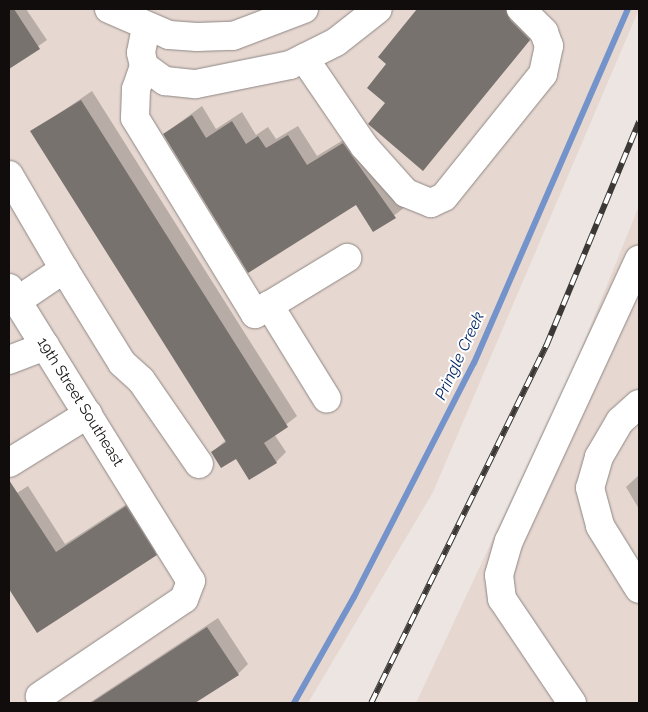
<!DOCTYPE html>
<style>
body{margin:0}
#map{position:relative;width:648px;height:712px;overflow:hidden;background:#ece5e1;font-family:Raleway,sans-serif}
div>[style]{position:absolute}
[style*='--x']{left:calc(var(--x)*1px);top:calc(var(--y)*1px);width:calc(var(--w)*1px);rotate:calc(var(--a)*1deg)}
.built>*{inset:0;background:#e6d7d0}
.shadow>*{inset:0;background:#0003}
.stream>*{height:6px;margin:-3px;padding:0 3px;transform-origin:3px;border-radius:3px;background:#7393ca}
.building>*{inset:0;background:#78726f}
.roads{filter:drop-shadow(0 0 1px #8e8784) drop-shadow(0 0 1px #8e8784)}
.minor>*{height:28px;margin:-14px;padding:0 14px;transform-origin:14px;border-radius:14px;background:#fff}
.rail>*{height:5.5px;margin-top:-2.75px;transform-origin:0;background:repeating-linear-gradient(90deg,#fff 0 11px,#3b3836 0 22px);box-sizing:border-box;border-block:1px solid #3b3836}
span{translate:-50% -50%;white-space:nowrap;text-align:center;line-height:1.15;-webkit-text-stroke:4px #fff;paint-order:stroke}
.street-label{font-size:15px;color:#100d0c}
.water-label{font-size:16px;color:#012464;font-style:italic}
.frame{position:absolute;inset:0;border:10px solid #100d0c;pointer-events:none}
</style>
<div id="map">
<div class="built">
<div style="clip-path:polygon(9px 9px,639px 9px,433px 492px,308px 703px,9px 703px)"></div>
<div style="clip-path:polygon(639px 206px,639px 703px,416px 703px,575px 364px)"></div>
</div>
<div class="shadow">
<div style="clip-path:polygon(9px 9px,26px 9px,47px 40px,9px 67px)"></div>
<div style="clip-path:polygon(419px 9px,519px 9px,539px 29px,423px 169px,386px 102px,387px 64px,379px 57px)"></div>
<div style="clip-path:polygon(92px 91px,297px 416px,274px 434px,286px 452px,276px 462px,212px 452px,226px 440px,32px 132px)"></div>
<div style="clip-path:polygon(202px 106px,216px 129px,242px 112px,256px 135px,268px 127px,276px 139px,298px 126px,317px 156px,353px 134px,405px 207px,374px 231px,356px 204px,164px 134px)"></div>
<div style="clip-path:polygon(639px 475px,639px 509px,626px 487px)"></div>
<div style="clip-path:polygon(28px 486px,65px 544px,136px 498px,165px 545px,38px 631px,9px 587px,9px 498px)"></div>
<div style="clip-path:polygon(218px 618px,248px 664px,238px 674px,193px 703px,89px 703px)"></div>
</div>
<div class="stream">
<div style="--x:294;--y:703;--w:122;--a:-60.5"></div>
<div style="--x:354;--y:597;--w:263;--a:-62.9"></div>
<div style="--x:474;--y:363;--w:386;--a:-66.5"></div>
</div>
<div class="building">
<div style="clip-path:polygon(9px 9px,14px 9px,40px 49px,9px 69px)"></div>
<div style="clip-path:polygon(417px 9px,506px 9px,510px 20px,530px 40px,423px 171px,368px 124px,385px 103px,367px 88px,386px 64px,378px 57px)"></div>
<div style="clip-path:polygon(81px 100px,288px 427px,264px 443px,277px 463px,249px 480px,236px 459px,221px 468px,211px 452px,226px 442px,30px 131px)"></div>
<div style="clip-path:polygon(192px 115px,206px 138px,232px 121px,246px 144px,258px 136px,266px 148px,288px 135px,307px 165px,343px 143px,396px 218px,373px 232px,356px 205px,248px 273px,163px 134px)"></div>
<div style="clip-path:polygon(9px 480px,56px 552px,126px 506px,157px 555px,37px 633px,9px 589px)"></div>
<div style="clip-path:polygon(207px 627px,239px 675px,195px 703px,91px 703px)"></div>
</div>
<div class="roads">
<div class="minor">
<div style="--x:109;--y:9;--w:65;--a:23.4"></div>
<div style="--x:169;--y:35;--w:28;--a:4"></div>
<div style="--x:197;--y:37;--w:36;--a:-2"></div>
<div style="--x:233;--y:36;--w:76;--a:-20.8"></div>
<div style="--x:146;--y:27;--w:26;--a:101"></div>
<div style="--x:141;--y:53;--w:13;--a:77"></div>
<div style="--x:144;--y:66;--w:26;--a:36"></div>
<div style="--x:165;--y:81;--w:31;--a:6"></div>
<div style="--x:196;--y:84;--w:96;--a:-11.4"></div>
<div style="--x:290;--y:65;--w:51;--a:-26.6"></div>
<div style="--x:336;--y:42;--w:53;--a:-38.2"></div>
<div style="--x:304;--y:58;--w:107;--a:55.7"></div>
<div style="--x:364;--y:146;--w:63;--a:48.2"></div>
<div style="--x:406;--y:193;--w:27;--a:22"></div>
<div style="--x:431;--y:203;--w:14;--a:-25"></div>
<div style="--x:444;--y:197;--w:158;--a:-51.2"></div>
<div style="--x:543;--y:74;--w:29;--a:-78"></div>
<div style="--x:549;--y:46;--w:15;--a:-110"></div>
<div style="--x:544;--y:32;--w:33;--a:-135"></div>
<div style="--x:144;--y:66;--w:24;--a:109"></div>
<div style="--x:136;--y:89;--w:29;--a:92"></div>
<div style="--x:135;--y:118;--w:230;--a:58.5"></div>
<div style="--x:255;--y:314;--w:108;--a:-31.3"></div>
<div style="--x:9;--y:175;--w:109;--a:59.7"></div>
<div style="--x:9;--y:288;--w:345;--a:58.2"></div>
<div style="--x:191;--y:581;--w:19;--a:111"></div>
<div style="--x:184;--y:599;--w:174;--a:146"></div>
<div style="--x:17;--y:301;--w:57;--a:-34.2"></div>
<div style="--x:64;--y:269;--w:110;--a:58.3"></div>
<div style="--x:122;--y:363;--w:25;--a:42"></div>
<div style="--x:141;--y:380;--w:102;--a:55.4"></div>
<div style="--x:269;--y:305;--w:110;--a:58.3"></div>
<div style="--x:9;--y:360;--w:39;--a:-21"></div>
<div style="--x:639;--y:404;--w:25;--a:138"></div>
<div style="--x:620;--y:421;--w:42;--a:120.3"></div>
<div style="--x:599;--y:457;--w:32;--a:106"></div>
<div style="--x:590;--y:488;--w:39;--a:75"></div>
<div style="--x:600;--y:526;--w:74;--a:58.2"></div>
<div style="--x:9;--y:463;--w:93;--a:-31.8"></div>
<div style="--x:572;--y:703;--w:125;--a:-123.9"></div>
<div style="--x:502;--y:599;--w:24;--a:-97"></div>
<div style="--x:499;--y:575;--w:35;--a:-74"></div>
<div style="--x:509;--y:541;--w:310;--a:-65.2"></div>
</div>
</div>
<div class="rail">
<div style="--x:371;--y:703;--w:398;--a:-63.9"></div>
<div style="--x:546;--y:346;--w:243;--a:-67.5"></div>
</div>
<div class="street-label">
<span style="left:80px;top:402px;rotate:58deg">19th Street Southeast</span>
</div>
<div class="water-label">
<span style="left:460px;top:356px;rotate:-65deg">Pringle Creek</span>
</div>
<div class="frame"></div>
</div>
